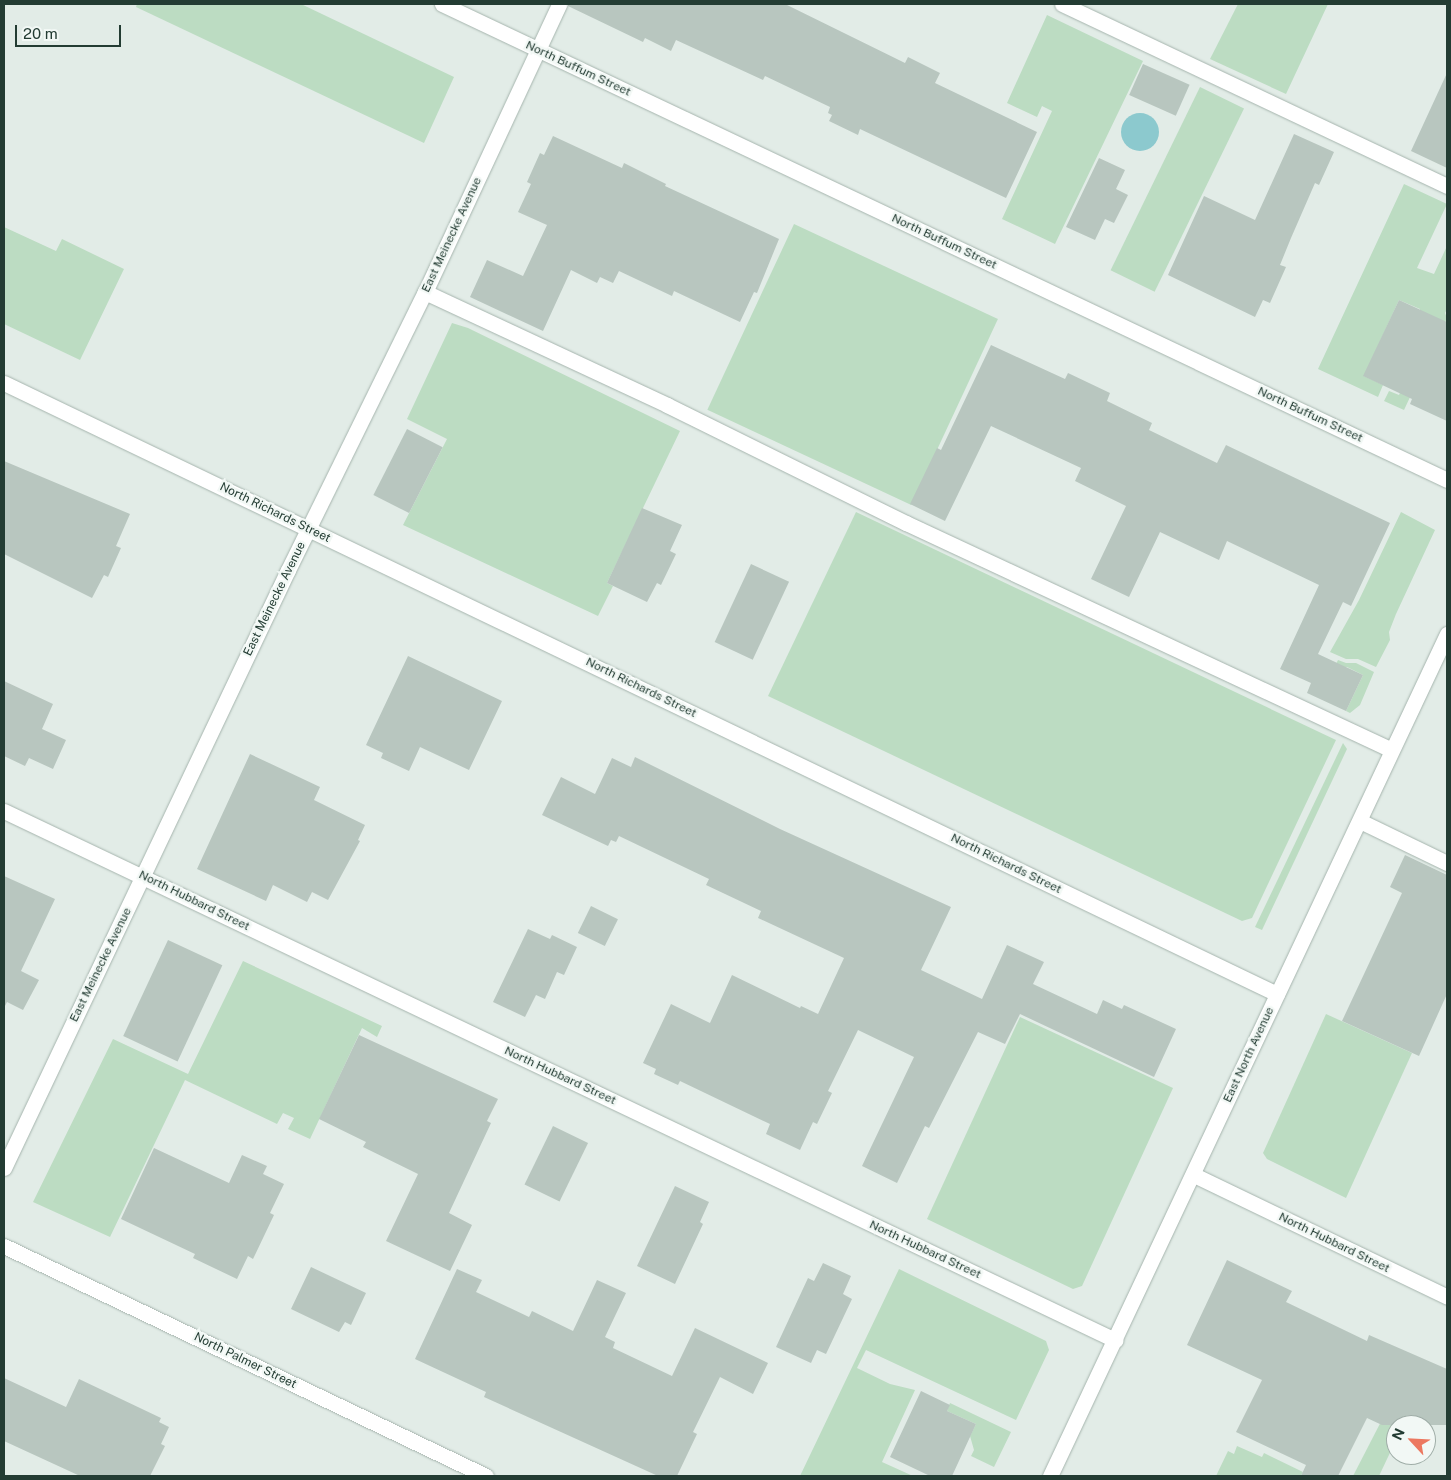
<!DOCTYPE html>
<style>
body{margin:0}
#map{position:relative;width:1451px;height:1480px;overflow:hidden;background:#e2ece7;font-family:"Public Sans",sans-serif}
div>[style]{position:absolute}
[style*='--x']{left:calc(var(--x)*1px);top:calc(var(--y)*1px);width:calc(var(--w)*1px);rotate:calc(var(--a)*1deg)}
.green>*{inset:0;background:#bcdcc2;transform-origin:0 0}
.water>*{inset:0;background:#8cc9ce}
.round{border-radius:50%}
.building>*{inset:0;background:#b8c6bf;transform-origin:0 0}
.roads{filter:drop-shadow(0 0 1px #a5b4ad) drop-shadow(0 0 1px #a5b4ad)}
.lane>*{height:15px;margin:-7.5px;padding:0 7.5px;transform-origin:7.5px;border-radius:7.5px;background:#fff}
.street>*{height:15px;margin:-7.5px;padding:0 7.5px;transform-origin:7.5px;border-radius:7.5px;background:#fff}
.secondary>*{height:15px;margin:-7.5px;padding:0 7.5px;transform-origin:7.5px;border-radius:7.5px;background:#fff}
span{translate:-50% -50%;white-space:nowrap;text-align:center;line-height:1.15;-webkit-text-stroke:4.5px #f2f8f5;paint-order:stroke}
.street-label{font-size:12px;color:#233c33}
.frame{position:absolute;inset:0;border:5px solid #233c33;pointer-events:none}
.north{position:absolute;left:1386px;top:1415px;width:50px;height:50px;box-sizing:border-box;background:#f2f8f5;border:1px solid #9fada7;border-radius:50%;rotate:295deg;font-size:14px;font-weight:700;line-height:20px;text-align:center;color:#233c33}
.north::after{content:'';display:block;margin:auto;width:18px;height:22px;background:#ec7860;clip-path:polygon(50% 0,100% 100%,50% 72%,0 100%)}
.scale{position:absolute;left:15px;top:25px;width:106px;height:22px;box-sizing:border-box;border:2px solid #233c33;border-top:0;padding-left:6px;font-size:15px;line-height:18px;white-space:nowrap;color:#233c33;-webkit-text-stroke:4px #f2f8f5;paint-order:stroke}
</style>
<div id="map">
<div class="green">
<div style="clip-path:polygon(137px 4px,301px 4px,454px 77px,424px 143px,136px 7px)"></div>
<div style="clip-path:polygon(1238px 4px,1328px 4px,1286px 94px,1210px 59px)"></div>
<div style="clip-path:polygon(1047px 15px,1143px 61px,1055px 244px,1002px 219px,1052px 111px,1042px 106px,1037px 117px,1007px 103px)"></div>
<div style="left:1200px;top:87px;width:49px;height:204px;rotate:26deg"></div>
<div style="clip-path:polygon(1404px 184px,1447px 204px,1417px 268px,1434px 274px,1447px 246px,1447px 309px,1445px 313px,1447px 318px,1404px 410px,1384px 401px,1389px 391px,1399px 395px,1434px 318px,1420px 311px,1420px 309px,1399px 300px,1364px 376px,1383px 385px,1378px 397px,1318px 369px)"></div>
<div style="left:794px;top:224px;width:225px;height:205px;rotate:25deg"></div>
<div style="clip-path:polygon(4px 227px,56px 251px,62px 239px,124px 269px,80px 360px,4px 324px)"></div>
<div style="clip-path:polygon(452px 323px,468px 328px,680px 431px,607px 583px,613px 586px,598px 616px,403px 525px,447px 439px,407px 419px)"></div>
<div style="clip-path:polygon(856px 512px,1336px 740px,1252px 918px,1242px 921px,768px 696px)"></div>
<div style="clip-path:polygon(1401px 512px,1435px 530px,1396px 614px,1389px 632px,1390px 640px,1376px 667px,1358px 659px,1346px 659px,1330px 652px,1359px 600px)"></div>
<div style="clip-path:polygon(1338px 660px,1346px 663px,1356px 663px,1374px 672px,1360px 705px,1350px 713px,1346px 711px,1363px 675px,1347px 667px,1333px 670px)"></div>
<div style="clip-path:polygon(1343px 743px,1347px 749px,1262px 930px,1255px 927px)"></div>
<div style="clip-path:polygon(243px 961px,382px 1026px,377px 1037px,362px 1028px,310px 1139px,288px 1129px,294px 1118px,283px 1113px,277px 1124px,185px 1080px,110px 1237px,33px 1202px,113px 1039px,188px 1074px)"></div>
<div style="clip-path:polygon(1326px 1014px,1412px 1053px,1346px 1198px,1267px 1159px,1263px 1153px)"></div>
<div style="clip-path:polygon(1020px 1017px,1173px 1088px,1082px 1286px,1073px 1289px,927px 1219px)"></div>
<div style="clip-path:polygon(899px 1269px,1046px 1341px,1049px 1350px,1016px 1420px,866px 1350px,857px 1368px,890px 1384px,915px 1390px,882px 1462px,913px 1476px,800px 1476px)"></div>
<div style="clip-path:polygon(950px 1403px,1011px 1432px,994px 1467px,971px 1456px,974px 1450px,970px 1436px,976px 1424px,947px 1411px)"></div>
<div style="clip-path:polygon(1387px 1410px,1396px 1425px,1396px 1440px,1379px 1476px,1353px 1476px)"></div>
<div style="clip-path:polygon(1237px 1446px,1262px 1457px,1264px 1453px,1303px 1472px,1301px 1476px,1216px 1476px,1228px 1451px,1234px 1454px)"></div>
</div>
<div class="water">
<div class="round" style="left:1121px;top:113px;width:38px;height:38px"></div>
</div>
<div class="building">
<div style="clip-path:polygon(568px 4px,785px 4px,905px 63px,908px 57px,940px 73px,935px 83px,1037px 132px,1006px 198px,860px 129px,858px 135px,829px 121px,832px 115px,828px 113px,830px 107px,765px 76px,763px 80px,676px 40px,671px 51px,645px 38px,643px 42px,568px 6px)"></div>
<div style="left:1143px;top:64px;width:51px;height:34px;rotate:24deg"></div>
<div style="clip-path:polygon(1447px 73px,1447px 168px,1411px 151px)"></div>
<div style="clip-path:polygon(1294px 134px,1334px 152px,1319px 185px,1315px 183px,1291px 238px,1280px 265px,1286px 267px,1270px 303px,1263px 300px,1255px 317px,1168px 275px,1204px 196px,1255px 220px)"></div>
<div style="clip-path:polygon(553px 136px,622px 168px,624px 163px,666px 184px,665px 186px,779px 239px,757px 293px,754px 292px,740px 322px,674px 291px,672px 296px,619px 271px,613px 283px,600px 277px,597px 283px,571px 270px,543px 331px,470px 297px,487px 260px,523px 276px,547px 225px,518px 212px,531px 184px,527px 182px,540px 153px,544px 155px)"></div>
<div style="clip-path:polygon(1099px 158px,1125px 170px,1116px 189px,1128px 195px,1114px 223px,1105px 219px,1095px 240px,1066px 227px)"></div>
<div style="clip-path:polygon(1399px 300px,1447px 322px,1447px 421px,1410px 404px,1412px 399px,1363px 376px)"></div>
<div style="clip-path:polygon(991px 345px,1065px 379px,1068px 373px,1110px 393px,1107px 401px,1152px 423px,1149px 430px,1217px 463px,1226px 445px,1390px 523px,1351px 606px,1343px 602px,1318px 654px,1363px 675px,1346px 711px,1307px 693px,1311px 683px,1280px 669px,1319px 585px,1227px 541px,1219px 560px,1160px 532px,1129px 597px,1091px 579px,1126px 506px,1075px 481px,1081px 468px,991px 426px,945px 521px,910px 504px,937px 448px,941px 450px)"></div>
<div style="left:407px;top:429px;width:40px;height:74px;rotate:27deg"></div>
<div style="clip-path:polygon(4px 461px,130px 514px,116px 546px,121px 548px,108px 577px,104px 575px,92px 598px,4px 554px)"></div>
<div style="clip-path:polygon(642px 508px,682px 525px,670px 551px,676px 554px,661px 585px,657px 583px,647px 602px,607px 583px)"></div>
<div style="left:751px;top:564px;width:42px;height:86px;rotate:25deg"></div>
<div style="clip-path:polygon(408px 656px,502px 701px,469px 770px,420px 747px,409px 771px,381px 758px,383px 753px,366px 745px)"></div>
<div style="clip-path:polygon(4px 681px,53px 704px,42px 729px,66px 740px,53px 769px,29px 758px,25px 766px,4px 756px)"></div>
<div style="clip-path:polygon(250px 754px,320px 787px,314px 800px,365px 825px,358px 840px,360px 841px,328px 900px,312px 892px,307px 902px,273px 885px,266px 901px,197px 869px)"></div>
<div style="clip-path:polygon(635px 757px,780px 829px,951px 907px,921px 970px,982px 999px,1007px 945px,1044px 962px,1033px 984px,1097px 1014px,1103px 1000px,1122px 1009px,1124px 1005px,1176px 1029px,1154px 1077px,1020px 1014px,1005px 1044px,978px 1032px,929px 1128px,925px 1126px,897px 1183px,862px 1166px,914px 1057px,858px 1030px,828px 1091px,832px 1093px,817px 1124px,813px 1122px,800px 1150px,766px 1134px,770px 1124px,680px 1081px,678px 1085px,654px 1074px,656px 1069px,643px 1063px,671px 1004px,710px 1023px,732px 975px,800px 1008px,801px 1006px,818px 1014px,844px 958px,758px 918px,761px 911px,706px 885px,709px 879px,619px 836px,616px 842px,611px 840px,608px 846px,542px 815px,561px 777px,595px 794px,612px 758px,631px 767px)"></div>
<div style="clip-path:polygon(1405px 855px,1447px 875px,1447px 994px,1419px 1056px,1342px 1021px,1402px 893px,1390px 887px)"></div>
<div style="clip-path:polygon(4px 876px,55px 899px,21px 971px,39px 980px,23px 1010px,7px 1002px,4px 1008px)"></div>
<div style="left:591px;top:906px;width:30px;height:30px;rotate:26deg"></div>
<div style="clip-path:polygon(528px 929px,550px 939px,552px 935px,577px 947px,564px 975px,557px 972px,545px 999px,536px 995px,525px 1017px,493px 1002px)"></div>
<div style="left:168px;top:940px;width:60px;height:106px;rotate:25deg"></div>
<div style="clip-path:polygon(359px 1035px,498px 1099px,487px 1121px,491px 1123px,449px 1213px,472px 1225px,450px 1271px,386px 1241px,418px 1174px,363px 1147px,366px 1142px,319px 1119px)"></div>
<div style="left:553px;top:1126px;width:39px;height:65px;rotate:26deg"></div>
<div style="clip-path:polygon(154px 1148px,229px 1183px,242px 1155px,267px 1166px,263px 1174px,284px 1184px,270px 1213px,274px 1215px,253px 1259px,248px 1256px,237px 1279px,193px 1258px,195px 1254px,121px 1219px)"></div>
<div style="clip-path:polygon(675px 1186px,709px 1202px,700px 1222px,703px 1224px,675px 1284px,637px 1266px)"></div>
<div style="clip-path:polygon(1227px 1260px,1292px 1291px,1286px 1302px,1367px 1341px,1369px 1335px,1447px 1369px,1447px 1425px,1382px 1425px,1367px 1418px,1338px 1476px,1301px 1476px,1306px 1465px,1236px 1432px,1262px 1380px,1187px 1345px)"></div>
<div style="clip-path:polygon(823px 1263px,851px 1276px,843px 1294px,852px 1299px,826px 1354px,817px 1350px,811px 1363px,776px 1347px,808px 1278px,814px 1281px)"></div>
<div style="clip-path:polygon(311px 1267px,366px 1293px,351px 1325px,345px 1322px,339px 1332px,291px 1309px)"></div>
<div style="clip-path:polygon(457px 1269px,482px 1280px,476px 1292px,529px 1317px,532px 1311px,573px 1331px,597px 1280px,626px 1293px,605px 1337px,615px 1342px,613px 1348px,672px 1376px,695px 1328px,768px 1363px,753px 1394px,720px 1377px,693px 1432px,697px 1434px,677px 1476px,658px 1476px,484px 1397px,486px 1392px,415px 1359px)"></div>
<div style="clip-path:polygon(4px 1378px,66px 1407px,79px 1379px,161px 1418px,159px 1422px,169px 1427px,161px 1444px,165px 1446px,150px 1476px,80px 1476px,4px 1441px)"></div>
<div style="clip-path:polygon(921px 1391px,950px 1405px,947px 1411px,976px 1424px,952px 1476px,930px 1476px,890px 1457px)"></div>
</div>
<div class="roads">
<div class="lane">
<div style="--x:1062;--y:4;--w:426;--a:25.3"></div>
<div style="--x:425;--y:292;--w:267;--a:25"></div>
<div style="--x:667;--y:405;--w:267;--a:26.3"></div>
<div style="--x:906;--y:523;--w:536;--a:25.04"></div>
<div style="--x:1360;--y:821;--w:97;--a:25.8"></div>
</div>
<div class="street">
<div style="--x:442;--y:4;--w:1112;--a:25.34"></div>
<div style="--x:4;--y:383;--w:1412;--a:25.64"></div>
<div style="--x:4;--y:811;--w:1231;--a:25.46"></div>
<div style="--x:4;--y:1168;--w:662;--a:-64.6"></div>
<div style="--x:288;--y:570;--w:310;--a:-63.8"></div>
<div style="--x:425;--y:292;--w:318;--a:-65"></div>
<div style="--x:1194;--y:1175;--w:281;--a:25.7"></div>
<div style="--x:4;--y:1246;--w:534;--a:25.51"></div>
</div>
<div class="secondary">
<div style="--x:1050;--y:1476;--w:931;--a:-64.76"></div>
</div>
</div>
<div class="street-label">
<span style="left:578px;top:69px;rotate:25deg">North Buffum Street</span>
<span style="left:452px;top:235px;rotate:-65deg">East Meinecke Avenue</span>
<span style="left:944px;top:242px;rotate:25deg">North Buffum Street</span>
<span style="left:1310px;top:415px;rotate:25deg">North Buffum Street</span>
<span style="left:275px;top:513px;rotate:26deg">North Richards Street</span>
<span style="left:275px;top:599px;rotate:-64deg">East Meinecke Avenue</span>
<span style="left:641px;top:688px;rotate:26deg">North Richards Street</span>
<span style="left:1006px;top:864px;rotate:26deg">North Richards Street</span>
<span style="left:194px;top:901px;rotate:26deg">North Hubbard Street</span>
<span style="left:101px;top:965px;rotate:-64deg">East Meinecke Avenue</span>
<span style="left:1249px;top:1055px;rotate:-65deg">East North Avenue</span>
<span style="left:560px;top:1076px;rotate:25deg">North Hubbard Street</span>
<span style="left:1334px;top:1243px;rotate:26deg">North Hubbard Street</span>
<span style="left:925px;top:1250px;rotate:25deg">North Hubbard Street</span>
<span style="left:245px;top:1361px;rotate:26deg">North Palmer Street</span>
</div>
<div class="frame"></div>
<div class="north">N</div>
<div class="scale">20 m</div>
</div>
